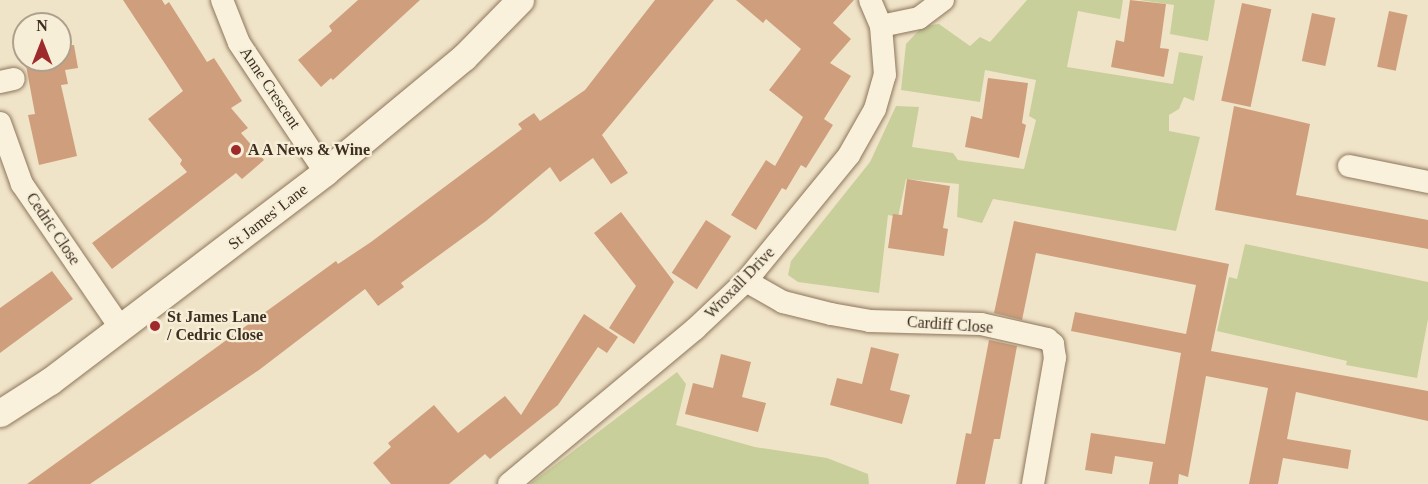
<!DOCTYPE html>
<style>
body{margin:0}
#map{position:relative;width:1428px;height:484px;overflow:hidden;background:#f0e4c8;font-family:"Times New Roman",serif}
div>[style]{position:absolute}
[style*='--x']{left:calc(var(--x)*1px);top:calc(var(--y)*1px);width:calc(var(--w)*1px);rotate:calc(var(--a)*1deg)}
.green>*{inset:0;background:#c9cf9b}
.building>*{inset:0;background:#cf9f7d;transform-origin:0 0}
.roads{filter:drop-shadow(0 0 2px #8d765c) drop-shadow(0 0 2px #8d765c)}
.minor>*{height:22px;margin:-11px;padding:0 11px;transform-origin:11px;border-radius:11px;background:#faf1dc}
.tertiary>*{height:27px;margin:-13.5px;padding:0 13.5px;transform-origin:13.5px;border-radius:13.5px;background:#faf1dc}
.dots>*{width:16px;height:16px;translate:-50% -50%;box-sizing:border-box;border:3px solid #f7eed8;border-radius:50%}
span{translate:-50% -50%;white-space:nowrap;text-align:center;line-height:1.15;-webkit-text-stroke:4.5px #f7eed8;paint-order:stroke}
.street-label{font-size:16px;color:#3d2e20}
.poi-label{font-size:16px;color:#3d2e20;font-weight:700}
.left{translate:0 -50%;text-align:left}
.north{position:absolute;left:12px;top:12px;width:60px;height:60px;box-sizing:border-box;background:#f7eed8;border:2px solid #ada18e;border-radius:50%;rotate:0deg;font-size:16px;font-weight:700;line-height:24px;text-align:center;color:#3d2e20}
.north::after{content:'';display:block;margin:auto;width:21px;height:27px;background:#9e2a2b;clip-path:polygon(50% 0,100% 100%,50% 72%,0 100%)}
</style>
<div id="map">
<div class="green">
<div style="clip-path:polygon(1027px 0,1123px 0,1120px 19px,1078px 11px,1067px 67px,1173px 84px,1179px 52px,1203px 56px,1194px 101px,1184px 97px,1179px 109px,1169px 115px,1169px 131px,1200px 137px,1176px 231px,993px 199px,982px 223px,957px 217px,959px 184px,906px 179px,898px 217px,888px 215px,879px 293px,798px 282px,788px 275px,791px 261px,870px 162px,896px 106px,919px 107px,912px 147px,953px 153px,958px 160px,1024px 169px,1036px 120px,1029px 116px,1036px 80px,985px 70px,980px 102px,901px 90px,906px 44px,923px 26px,939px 24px,970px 46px,980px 37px,990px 42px)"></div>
<div style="clip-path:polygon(1139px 0,1215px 0,1208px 41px,1170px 34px,1174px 5px)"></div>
<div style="clip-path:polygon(1245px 244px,1428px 282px,1428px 319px,1417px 378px,1346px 365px,1347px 361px,1217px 331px,1229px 277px,1237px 279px)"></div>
<div style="clip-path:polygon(677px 372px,686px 384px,676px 425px,755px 447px,827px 458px,868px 474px,869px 484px,530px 484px)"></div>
</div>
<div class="building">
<div style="clip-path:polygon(123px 0,162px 0,165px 5px,169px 2px,207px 62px,214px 58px,242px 101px,231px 108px,248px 128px,241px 133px,264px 160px,242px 179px,236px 173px,112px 269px,92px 243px,187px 172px,180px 164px,182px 160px,148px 119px,183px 91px)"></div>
<div style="clip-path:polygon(358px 0,420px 0,333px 80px,331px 78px,321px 87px,298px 60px,332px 31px,329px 26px)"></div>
<div style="clip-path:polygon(655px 0,714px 0,602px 135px,628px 173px,611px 184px,593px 158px,560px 182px,550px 167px,486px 221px,401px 283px,404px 287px,378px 306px,365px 289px,259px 370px,90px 484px,27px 484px,336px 261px,338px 264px,371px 242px,522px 129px,518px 124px,534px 113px,540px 121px,585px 90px)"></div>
<div style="clip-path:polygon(736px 0,854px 0,833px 23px,851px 39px,830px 63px,851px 76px,824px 119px,833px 125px,806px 168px,801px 165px,786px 190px,782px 188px,756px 230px,731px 215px,766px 160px,775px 166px,803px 117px,769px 90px,801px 49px,766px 19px,763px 23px)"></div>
<div style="clip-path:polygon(1130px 0,1166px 4px,1160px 48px,1169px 49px,1164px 77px,1111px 67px,1116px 40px,1124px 42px)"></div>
<div style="left:1242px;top:3px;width:30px;height:100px;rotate:12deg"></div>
<div style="left:1389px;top:11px;width:19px;height:57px;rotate:12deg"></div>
<div style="left:1312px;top:13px;width:24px;height:49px;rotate:12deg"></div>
<div style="clip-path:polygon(74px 45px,78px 68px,65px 70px,68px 84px,61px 85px,77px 156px,39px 165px,28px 115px,35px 114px,25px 60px,60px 60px,60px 46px)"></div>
<div style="clip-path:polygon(988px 78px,1028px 83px,1022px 123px,1026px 125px,1019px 158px,965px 147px,971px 116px,982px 119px)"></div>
<div style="clip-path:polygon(1234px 106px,1310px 124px,1296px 195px,1428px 220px,1428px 249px,1215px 210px)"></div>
<div style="clip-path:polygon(907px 179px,950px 186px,943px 228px,948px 229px,944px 256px,888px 248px,893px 214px,902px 215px)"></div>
<div style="clip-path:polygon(621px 212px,674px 282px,634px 344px,609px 328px,636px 286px,594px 233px)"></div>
<div style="left:706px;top:220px;width:30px;height:63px;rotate:33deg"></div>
<div style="clip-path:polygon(1014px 221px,1229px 264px,1211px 351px,1428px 391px,1428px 421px,1296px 392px,1287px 439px,1351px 450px,1348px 469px,1283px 458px,1278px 484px,1249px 484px,1268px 388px,1206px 376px,1188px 477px,1179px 474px,1178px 484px,1149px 484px,1153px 462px,1115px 456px,1112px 474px,1085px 470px,1091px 433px,1165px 444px,1181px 353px,1071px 331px,1075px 312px,1186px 334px,1196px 285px,1036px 253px,1022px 320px,994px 313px)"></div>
<div style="clip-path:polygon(52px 271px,73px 299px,0 353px,0 308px)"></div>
<div style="clip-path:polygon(584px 314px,618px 337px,607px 353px,598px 347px,558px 405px,490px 459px,485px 454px,449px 484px,391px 484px,373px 463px,391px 447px,388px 443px,434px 405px,458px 433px,505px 396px,521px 415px)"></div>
<div style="clip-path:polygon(989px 340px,1017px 346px,1000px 439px,994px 439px,985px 484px,956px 484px,966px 433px,971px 434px)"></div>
<div style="clip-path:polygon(871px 347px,899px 354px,890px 390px,910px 395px,902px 424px,830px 405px,837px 378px,862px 384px)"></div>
<div style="clip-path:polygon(721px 354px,751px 362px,742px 397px,766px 403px,758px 432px,685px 414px,693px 383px,713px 388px)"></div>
</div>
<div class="roads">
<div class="minor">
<div style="--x:222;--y:0;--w:46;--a:68.4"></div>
<div style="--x:239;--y:43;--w:155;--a:56.3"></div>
<div style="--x:881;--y:26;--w:39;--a:-12"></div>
<div style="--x:919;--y:18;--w:30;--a:-37"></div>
<div style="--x:0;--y:82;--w:14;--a:-12"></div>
<div style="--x:0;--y:123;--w:65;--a:70.2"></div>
<div style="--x:22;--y:184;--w:173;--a:55.6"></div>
<div style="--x:1349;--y:166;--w:81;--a:11.4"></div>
<div style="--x:746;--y:281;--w:43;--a:29.6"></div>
<div style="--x:783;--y:302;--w:49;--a:14"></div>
<div style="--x:831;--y:314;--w:39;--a:10"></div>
<div style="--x:869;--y:321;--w:112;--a:1.5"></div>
<div style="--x:981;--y:324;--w:68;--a:12.8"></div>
<div style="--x:1047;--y:339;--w:8;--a:40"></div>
<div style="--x:1053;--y:344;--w:14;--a:82"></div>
<div style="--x:1055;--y:358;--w:128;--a:99.9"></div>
<div style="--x:509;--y:484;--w:242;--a:-39.8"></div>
<div style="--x:695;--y:329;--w:70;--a:-43.3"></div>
<div style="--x:746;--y:281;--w:163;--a:-50.7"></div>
<div style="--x:849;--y:155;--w:53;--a:-60.5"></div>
<div style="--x:875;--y:109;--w:35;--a:-74"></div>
<div style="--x:885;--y:75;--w:49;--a:-94.7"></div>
<div style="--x:881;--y:26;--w:28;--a:-113"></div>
</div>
<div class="tertiary">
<div style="--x:0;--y:413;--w:59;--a:-32.6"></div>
<div style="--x:50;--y:381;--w:345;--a:-37.2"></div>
<div style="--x:325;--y:172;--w:180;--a:-39.6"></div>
<div style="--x:464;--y:57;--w:80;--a:-45.5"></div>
</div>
</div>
<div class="dots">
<div style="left:236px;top:150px;background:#9e2a2b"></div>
<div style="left:155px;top:326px;background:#9e2a2b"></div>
</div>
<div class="street-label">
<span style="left:270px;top:88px;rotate:56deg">Anne Crescent</span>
<span style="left:268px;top:217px;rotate:-38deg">St James' Lane</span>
<span style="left:53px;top:229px;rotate:56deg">Cedric Close</span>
<span style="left:740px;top:283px;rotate:-46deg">Wroxall Drive</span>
<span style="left:950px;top:325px;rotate:4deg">Cardiff Close</span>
</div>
<div class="poi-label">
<span class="left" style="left:248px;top:150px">A A News &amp; Wine</span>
<span class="left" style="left:167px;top:326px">St James Lane<br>/ Cedric Close</span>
</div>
<div class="north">N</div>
</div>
